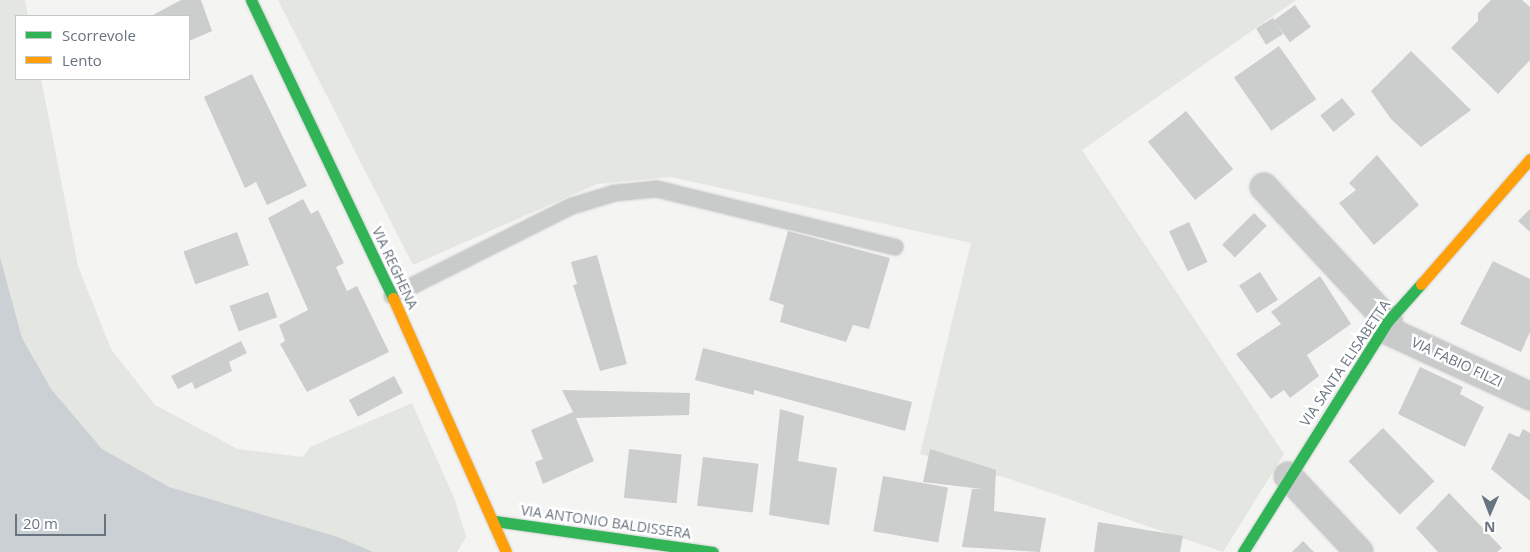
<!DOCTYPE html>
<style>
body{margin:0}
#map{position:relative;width:1530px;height:552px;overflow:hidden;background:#f4f4f3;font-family:"Open Sans",sans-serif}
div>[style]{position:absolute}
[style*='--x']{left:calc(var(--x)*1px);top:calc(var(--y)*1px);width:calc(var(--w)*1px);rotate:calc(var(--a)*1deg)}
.green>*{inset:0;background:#e4e6e2}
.water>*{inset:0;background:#cad0d3}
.building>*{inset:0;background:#cccdcd;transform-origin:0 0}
.roads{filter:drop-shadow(0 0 1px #d1d2d2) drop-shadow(0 0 1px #d1d2d2)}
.lane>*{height:16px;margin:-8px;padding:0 8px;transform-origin:8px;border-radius:8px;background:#c9caca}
.street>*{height:28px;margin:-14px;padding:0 14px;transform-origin:14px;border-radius:14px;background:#c9caca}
.fast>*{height:11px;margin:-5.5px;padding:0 5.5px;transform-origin:5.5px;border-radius:5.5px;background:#30b455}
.slow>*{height:11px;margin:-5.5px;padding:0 5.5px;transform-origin:5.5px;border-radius:5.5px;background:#ff9f0a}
span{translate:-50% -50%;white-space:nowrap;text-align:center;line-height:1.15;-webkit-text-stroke:5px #fff;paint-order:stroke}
.street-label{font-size:14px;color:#68747f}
.legend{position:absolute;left:15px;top:15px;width:175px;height:65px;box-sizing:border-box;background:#fff;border:1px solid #c3c7cc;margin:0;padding:6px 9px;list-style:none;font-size:15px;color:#68747f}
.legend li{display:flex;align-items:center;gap:10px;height:25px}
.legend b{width:25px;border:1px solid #c3c7cc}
.north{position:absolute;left:1465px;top:487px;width:50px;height:50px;-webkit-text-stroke:4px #fff;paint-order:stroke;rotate:181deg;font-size:14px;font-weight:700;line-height:20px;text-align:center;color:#68747f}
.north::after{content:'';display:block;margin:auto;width:18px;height:22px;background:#68747f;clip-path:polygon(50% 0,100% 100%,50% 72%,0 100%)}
.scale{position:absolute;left:15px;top:514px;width:91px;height:22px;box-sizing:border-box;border:2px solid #68747f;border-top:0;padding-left:6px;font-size:15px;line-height:18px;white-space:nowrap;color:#68747f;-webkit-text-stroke:4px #fff;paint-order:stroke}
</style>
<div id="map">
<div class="green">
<div style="clip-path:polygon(0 0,25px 0,28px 16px,16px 16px,16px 79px,41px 79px,78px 266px,111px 349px,155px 405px,238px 449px,303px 457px,310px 447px,412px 403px,455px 500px,466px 537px,457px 552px,0 552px)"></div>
<div style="clip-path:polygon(278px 0,1296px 0,1082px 150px,1284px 454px,1223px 552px,1007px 478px,920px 454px,971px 243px,671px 177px,597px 184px,413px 265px)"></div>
</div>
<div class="water">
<div style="clip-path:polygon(0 257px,22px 338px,51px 389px,102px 449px,169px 487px,338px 537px,373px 552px,0 552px)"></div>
</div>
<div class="building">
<div style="clip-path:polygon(181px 0,201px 0,212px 31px,189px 41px,189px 16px,151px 16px)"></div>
<div style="clip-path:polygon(1491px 0,1522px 0,1530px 7px,1530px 60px,1498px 94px,1451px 48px,1478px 21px,1478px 13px)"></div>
<div style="left:1295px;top:5px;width:27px;height:26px;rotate:54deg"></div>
<div style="left:1273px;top:18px;width:19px;height:20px;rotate:58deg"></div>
<div style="left:1279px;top:46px;width:65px;height:55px;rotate:55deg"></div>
<div style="clip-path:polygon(1411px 51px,1471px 110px,1421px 147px,1391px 119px,1371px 91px)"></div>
<div style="clip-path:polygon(252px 74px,307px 186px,267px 205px,256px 182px,245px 188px,204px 97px)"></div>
<div style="left:1342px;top:98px;width:21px;height:28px;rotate:51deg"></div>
<div style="left:1186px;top:111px;width:75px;height:49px;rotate:51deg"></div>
<div style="clip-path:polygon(1377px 155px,1419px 205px,1374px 245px,1339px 203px,1356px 190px,1349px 183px)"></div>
<div style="clip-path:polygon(303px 199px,311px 214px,318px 210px,344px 263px,336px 267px,347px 291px,357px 286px,389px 352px,307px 392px,280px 344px,285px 341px,279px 325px,308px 310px,268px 218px)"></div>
<div style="clip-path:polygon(1530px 209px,1530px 232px,1518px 221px)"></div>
<div style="left:1254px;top:213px;width:18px;height:45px;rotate:45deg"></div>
<div style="left:1189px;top:222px;width:44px;height:22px;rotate:65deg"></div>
<div style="clip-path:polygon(788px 231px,890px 258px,869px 329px,853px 325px,846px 342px,780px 322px,784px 305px,769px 300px)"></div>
<div style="left:237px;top:232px;width:35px;height:57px;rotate:70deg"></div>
<div style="clip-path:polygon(597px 255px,627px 364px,600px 371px,573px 285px,577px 284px,571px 262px)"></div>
<div style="clip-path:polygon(1493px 261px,1530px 279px,1530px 332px,1521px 352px,1460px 324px)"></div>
<div style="left:1260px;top:272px;width:33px;height:25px;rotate:57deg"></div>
<div style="clip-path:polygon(1320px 276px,1351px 324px,1307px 355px,1319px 376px,1290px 398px,1284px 390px,1271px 399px,1236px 354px,1281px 324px,1271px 312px)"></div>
<div style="left:268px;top:292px;width:27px;height:41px;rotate:70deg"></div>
<div style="clip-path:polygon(241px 341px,247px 353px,229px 362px,232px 371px,195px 389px,192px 382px,178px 389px,171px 376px)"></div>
<div style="clip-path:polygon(703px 348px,912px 402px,905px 431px,754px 390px,754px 395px,695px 380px)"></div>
<div style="clip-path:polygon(1420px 367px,1463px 387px,1460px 394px,1484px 407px,1465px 447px,1398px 414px)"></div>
<div style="left:394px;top:376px;width:19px;height:51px;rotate:62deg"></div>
<div style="clip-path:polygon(562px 390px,690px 393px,689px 415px,576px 418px,594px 461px,543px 484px,535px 462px,543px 459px,531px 430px,573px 412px)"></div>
<div style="clip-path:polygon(780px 409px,804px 416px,798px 461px,837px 468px,829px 525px,769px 515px)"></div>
<div style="left:1383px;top:428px;width:74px;height:48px;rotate:46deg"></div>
<div style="clip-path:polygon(1523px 429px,1530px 433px,1530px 501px,1491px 469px,1509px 433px,1519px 437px)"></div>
<div style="left:629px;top:449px;width:53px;height:49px;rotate:6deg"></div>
<div style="clip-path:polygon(930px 449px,996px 470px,994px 511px,1046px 518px,1040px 552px,962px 547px,972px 489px,982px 489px,923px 482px)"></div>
<div style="left:703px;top:457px;width:56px;height:49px;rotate:7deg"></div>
<div style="left:883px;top:476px;width:66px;height:56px;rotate:10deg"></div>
<div style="clip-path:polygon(1449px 493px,1502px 548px,1497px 552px,1438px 552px,1416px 528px)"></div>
<div style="clip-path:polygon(1098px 522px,1183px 536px,1180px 552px,1094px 552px)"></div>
<div style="clip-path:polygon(1303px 541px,1314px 552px,1292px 552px)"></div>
</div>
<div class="roads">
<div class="lane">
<div style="--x:392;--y:296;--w:201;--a:-26.6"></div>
<div style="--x:572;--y:206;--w:45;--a:-16.8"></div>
<div style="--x:615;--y:193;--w:42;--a:-5.4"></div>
<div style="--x:657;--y:189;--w:245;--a:13.7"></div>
</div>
<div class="street">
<div style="--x:1264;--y:187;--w:183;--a:47.2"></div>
<div style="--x:1384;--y:329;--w:161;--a:24.7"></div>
<div style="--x:1288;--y:476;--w:104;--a:46.9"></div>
</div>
<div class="fast">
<div style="--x:251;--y:0;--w:330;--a:64.5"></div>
<div style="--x:495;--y:521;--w:220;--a:8.1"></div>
<div style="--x:1243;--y:552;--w:273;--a:-57.9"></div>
<div style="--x:1388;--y:321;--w:50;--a:-48.3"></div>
</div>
<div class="slow">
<div style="--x:1421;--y:284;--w:166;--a:-48.9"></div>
<div style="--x:393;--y:298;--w:278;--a:66"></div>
</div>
</div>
<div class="street-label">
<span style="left:395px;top:268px;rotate:65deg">VIA REGHENA</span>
<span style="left:1457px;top:362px;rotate:25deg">VIA FABIO FILZI</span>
<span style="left:1345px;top:363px;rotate:-56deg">VIA SANTA ELISABETTA</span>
<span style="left:606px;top:522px;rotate:8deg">VIA ANTONIO BALDISSERA</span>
</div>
<ul class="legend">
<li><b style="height:6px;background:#30b455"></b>Scorrevole</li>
<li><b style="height:6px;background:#ff9f0a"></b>Lento</li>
</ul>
<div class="north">N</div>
<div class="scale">20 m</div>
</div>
